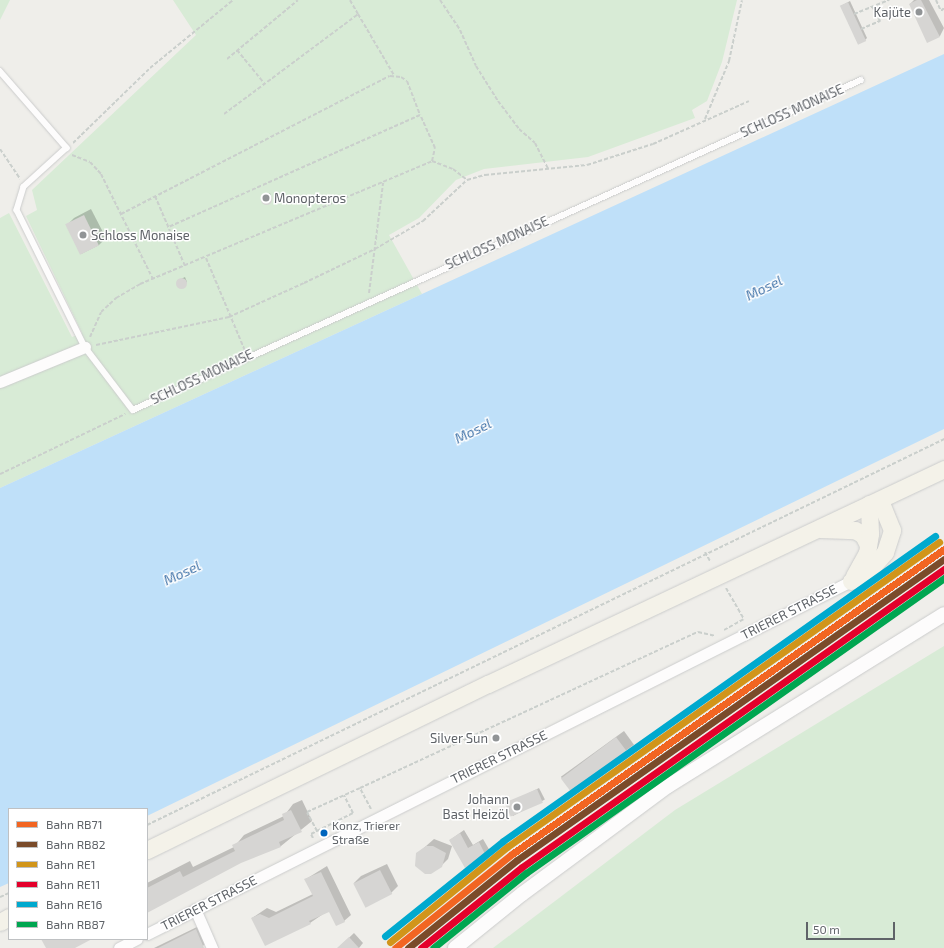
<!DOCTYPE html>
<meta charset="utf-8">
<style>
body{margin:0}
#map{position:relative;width:944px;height:948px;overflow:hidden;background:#efeeea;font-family:"Exo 2",sans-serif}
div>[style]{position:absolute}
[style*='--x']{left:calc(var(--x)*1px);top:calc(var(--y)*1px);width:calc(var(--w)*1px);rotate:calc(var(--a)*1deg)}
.green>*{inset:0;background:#d8ebd6}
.water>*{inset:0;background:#bfe0f9}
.shadow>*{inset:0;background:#0003;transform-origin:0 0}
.building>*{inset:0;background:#d6d5d3;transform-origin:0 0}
.round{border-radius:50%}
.path>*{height:2px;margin-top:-1px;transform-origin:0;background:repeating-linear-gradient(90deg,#cacfcc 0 4px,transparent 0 6px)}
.roads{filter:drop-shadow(0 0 1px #cbcccc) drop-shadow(0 0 1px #cbcccc)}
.service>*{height:5.5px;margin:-2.75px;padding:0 2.75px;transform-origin:2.75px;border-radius:2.75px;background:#fdfcfc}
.minor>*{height:11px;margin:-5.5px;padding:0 5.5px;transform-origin:5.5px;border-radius:5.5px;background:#fdfcfc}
.tertiary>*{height:14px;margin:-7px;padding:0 7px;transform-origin:7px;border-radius:7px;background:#fdfcfc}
.primary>*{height:17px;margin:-8.5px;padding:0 8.5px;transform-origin:8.5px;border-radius:8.5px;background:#f4f2e9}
.rail-1>*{height:7px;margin:-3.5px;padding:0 3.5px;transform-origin:3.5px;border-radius:3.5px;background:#f26522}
.rail-2>*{height:7px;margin:-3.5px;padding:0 3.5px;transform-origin:3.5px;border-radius:3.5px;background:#7a4b2a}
.rail-3>*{height:7px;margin:-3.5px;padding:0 3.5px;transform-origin:3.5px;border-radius:3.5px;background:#d1951a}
.rail-4>*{height:7px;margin:-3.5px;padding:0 3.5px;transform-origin:3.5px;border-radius:3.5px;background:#e4002b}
.rail-5>*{height:7px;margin:-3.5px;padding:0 3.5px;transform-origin:3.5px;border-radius:3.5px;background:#00a9ce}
.rail-6>*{height:7px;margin:-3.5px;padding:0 3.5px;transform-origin:3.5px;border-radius:3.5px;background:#00a651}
.dots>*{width:11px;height:11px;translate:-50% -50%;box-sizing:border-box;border:2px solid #fff;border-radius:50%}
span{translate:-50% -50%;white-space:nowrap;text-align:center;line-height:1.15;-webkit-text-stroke:3px #fff;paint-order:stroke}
.bus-label{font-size:12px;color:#5f6368}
.left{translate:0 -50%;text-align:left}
.poi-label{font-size:13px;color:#5f6368}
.right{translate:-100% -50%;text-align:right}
.street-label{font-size:13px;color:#5f6368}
.water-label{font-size:14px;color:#4174aa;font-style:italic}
.legend{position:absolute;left:8px;top:808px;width:140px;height:132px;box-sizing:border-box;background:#fff;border:1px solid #bfc1c3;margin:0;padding:5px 7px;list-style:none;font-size:12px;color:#5f6368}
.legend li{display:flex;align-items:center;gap:8px;height:20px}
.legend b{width:20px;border:1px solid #bfc1c3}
.scale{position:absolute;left:806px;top:922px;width:89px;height:18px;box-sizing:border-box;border:2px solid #5f6368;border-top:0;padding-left:5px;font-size:12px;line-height:14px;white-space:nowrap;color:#5f6368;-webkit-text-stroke:3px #fff;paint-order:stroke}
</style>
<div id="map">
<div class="green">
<div style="clip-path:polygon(0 0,10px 0,0 20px)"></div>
<div style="clip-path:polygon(173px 0,737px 0,722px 62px,707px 101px,692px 110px,695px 118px,588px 157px,484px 169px,456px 180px,419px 218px,389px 235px,422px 294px,0 488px,0 218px,9px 213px,72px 337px,82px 333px,26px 216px,37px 210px,32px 190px,196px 35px)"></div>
<div style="clip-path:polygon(944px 646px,944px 948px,493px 948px,675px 810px)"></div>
</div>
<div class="water">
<div style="clip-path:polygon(944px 54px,944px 429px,147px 816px,147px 809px,9px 809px,9px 883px,0 887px,0 488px)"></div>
</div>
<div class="shadow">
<div style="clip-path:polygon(914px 0,929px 0,944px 28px,940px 36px,927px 41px,910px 4px)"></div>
<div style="clip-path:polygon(850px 1px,867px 38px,865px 40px,841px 6px)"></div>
<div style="clip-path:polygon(270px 193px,272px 199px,264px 202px,262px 197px)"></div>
<div style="clip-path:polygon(91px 209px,106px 238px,99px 245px,81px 254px,67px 225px,74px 218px)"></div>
<div style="clip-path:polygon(185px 277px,187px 282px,180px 287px,177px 281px)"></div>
<div style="left:624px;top:731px;width:17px;height:78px;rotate:54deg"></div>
<div style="left:539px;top:788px;width:13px;height:36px;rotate:63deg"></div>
<div style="clip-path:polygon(302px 800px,312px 821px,281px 846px,241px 862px,147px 911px,147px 883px,190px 861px,193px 867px,234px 847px,244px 835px,284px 816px,293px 804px)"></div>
<div style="clip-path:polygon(464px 830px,473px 845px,483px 839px,490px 851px,466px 867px,450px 840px)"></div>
<div style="clip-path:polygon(434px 839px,452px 846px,448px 859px,441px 866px,417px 854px)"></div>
<div style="clip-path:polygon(387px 864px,398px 886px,391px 893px,354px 883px,361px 876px)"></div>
<div style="clip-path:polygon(327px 866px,351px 915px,344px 921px,329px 910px,310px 923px,252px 918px,267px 908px,276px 912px,313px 894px,306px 879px)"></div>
<div style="clip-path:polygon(201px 925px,208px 942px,200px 948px,154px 948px)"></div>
<div style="clip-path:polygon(354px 933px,363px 943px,359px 948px,338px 948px)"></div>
</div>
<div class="building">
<div style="clip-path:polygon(917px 0,921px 0,940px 37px,927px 43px,909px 4px)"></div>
<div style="left:848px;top:2px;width:43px;height:9px;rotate:65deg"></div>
<div class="round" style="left:260.5px;top:193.5px;width:11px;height:11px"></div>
<div style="left:84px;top:215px;width:34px;height:21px;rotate:64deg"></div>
<div class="round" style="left:175.5px;top:277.5px;width:11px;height:11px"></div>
<div style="left:616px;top:737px;width:20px;height:69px;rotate:53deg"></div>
<div style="left:537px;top:789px;width:15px;height:35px;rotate:67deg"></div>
<div style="clip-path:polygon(291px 810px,302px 832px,279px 842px,281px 847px,241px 863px,147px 913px,147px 888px,180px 871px,183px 877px,235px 851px,232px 845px,284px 820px,282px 814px)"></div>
<div style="clip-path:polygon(460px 833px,468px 848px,479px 842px,486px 856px,465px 868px,449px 840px)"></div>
<div style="clip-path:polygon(426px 846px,433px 846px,446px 853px,442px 867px,431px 874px,425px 874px,415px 866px,416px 853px)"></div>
<div style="left:380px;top:870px;width:27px;height:30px;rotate:63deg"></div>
<div style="clip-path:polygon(321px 872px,345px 922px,336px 926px,329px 912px,309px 921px,311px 924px,265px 946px,251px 918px,260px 914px,269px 918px,313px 896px,304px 879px)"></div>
<div style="clip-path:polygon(196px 929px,204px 948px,158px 948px)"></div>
<div style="clip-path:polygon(349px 937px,359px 948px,337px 948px)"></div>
<div style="clip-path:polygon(41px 939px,92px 939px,75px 948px,46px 948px)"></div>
</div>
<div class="path">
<div style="--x:440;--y:0;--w:36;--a:56"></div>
<div style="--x:460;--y:30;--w:39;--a:66"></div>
<div style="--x:476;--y:66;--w:41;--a:57.8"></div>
<div style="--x:498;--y:101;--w:35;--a:53"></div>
<div style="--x:519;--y:129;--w:21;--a:41"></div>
<div style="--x:535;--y:143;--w:29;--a:63"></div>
<div style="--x:936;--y:0;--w:12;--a:66"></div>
<div style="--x:941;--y:11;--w:4;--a:-45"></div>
<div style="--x:358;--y:14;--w:71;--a:59.5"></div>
<div style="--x:854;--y:14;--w:38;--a:-22"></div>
<div style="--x:861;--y:29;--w:21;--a:-23"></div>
<div style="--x:880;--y:21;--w:17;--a:-118"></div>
<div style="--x:237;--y:50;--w:43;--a:50.7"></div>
<div style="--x:227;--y:59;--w:92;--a:-39.7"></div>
<div style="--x:224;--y:114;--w:167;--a:-36.7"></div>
<div style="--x:358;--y:14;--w:16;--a:-120"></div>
<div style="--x:705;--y:119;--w:63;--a:-67.5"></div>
<div style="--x:729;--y:61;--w:62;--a:-78"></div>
<div style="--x:73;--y:143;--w:107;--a:-44.2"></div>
<div style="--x:150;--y:68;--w:107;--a:-39.3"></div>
<div style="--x:0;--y:149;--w:36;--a:56"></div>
<div style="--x:72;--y:155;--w:19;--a:21"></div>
<div style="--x:90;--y:162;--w:16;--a:47"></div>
<div style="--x:101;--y:174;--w:117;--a:63.7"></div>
<div style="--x:432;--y:161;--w:22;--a:21"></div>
<div style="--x:453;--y:169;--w:18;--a:38"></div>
<div style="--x:155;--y:196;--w:76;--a:66.8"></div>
<div style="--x:121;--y:214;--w:302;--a:-27.2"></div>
<div style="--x:390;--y:76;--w:11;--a:5"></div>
<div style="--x:401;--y:77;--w:7;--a:34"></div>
<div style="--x:407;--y:81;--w:36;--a:69"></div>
<div style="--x:206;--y:258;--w:101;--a:67.2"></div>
<div style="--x:369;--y:293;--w:111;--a:-82.7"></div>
<div style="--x:90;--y:337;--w:27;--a:-66"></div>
<div style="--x:101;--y:312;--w:21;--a:-43"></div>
<div style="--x:116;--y:298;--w:28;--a:-30"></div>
<div style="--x:140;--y:284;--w:317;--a:-22.8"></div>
<div style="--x:432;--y:161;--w:13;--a:-77"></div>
<div style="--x:435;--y:148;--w:36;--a:-114"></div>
<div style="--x:420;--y:115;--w:276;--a:156"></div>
<div style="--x:96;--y:345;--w:136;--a:-11.9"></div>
<div style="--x:229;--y:317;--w:82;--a:-24.4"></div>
<div style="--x:304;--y:283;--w:79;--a:-25.6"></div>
<div style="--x:375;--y:249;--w:56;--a:-30.3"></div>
<div style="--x:423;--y:221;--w:60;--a:-43"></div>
<div style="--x:467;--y:180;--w:19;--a:-16"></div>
<div style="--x:485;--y:175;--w:102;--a:-5.6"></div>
<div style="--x:587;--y:165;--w:69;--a:-17.7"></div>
<div style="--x:653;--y:144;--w:105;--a:-24.1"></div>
<div style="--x:0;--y:474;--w:139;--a:-25.6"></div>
<div style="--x:705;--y:552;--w:10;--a:61"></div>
<div style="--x:726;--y:588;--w:36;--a:60"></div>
<div style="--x:724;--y:630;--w:23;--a:-29"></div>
<div style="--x:371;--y:809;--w:24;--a:-118"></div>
<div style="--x:360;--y:788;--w:372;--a:-24.8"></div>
<div style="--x:698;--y:632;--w:17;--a:13"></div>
<div style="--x:147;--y:825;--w:886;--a:-25.84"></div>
<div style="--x:317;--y:831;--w:40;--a:-26.6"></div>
<div style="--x:353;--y:813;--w:20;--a:-117"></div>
<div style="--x:313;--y:838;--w:4;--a:-117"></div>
<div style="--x:311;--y:834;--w:7;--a:-27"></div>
<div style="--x:317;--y:831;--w:21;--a:-118"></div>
<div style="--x:307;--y:812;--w:58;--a:-24.4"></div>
<div style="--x:0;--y:897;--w:10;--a:-24"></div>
</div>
<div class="roads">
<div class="service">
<div style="--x:0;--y:71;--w:102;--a:49"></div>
<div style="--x:67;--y:148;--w:58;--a:137.8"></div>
<div style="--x:24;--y:187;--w:24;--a:107"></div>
<div style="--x:17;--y:210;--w:153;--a:63.6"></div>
<div style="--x:85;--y:347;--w:79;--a:52.7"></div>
<div style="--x:133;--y:410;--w:799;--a:-24.38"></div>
</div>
<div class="minor">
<div style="--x:0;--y:382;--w:92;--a:-22.4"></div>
<div style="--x:195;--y:909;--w:43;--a:66.4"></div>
<div style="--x:147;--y:934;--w:788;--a:-26.63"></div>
<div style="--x:119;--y:948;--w:20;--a:-27"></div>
</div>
<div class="tertiary">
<div style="--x:455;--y:948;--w:86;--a:-38.9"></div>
<div style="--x:522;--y:894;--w:182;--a:-36.5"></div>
<div style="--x:668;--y:786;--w:325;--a:-31.9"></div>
</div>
<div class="primary">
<div style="--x:820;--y:529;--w:35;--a:2"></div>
<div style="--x:855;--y:530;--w:9;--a:32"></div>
<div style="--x:863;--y:535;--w:11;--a:63"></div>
<div style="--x:854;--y:576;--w:26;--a:-61"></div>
<div style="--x:867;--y:553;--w:20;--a:-81"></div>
<div style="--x:870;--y:533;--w:29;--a:-92"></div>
<div style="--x:851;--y:581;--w:27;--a:-34"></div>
<div style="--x:873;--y:566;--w:18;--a:-49"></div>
<div style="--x:885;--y:552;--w:23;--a:-72"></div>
<div style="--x:892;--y:530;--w:32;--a:-112"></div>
<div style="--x:147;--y:850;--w:379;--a:-26"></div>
<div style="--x:488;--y:684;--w:504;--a:-25.24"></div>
<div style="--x:0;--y:922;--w:10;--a:-29"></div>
</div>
</div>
<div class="rail-1">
<div style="--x:395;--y:948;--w:150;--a:-38.8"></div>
<div style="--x:512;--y:854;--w:529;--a:-35.22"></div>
</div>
<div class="rail-2">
<div style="--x:408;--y:948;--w:140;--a:-38.9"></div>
<div style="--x:517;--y:860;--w:522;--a:-35.18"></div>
</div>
<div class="rail-3">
<div style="--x:390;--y:942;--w:151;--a:-39.1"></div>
<div style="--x:507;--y:847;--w:529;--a:-35.22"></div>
</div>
<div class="rail-4">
<div style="--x:421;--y:948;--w:129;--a:-38.7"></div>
<div style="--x:522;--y:867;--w:517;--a:-35.23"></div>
</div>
<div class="rail-5">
<div style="--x:385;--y:936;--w:151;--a:-38.8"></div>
<div style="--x:503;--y:841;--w:529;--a:-35.22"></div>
</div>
<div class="rail-6">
<div style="--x:433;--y:948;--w:119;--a:-38.9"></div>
<div style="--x:526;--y:873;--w:512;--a:-35.21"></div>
</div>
<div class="dots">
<div style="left:919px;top:12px;background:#919496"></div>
<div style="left:266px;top:198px;background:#919496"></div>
<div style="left:83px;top:235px;background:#919496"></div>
<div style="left:496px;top:738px;background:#919496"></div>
<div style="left:517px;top:807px;background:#919496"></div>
<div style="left:324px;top:833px;background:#0065bd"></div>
</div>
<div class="bus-label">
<span class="left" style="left:332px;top:833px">Konz, Trierer<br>Straße</span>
</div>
<div class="poi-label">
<span class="right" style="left:911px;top:12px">Kajüte</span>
<span class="left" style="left:274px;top:198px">Monopteros</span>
<span class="left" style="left:91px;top:235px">Schloss Monaise</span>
<span class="right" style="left:488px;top:738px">Silver Sun</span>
<span class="right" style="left:509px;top:807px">Johann<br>Bast Heizöl</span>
</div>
<div class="street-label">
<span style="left:792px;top:111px;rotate:-24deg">SCHLOSS MONAISE</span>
<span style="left:497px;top:243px;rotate:-24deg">SCHLOSS MONAISE</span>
<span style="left:202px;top:377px;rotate:-25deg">SCHLOSS MONAISE</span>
<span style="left:789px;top:612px;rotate:-27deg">TRIERER STRASSE</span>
<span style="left:499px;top:757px;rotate:-26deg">TRIERER STRASSE</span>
<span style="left:209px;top:903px;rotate:-27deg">TRIERER STRASSE</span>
</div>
<div class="water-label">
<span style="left:764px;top:288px;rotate:-26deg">Mosel</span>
<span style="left:473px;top:431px;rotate:-26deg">Mosel</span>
<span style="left:182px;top:573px;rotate:-25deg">Mosel</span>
</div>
<ul class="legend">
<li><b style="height:5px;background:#f26522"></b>Bahn RB71</li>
<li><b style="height:5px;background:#7a4b2a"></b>Bahn RB82</li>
<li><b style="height:5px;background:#d1951a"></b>Bahn RE1</li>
<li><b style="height:5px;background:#e4002b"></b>Bahn RE11</li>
<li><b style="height:5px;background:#00a9ce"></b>Bahn RE16</li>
<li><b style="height:5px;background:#00a651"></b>Bahn RB87</li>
</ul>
<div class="scale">50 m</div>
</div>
